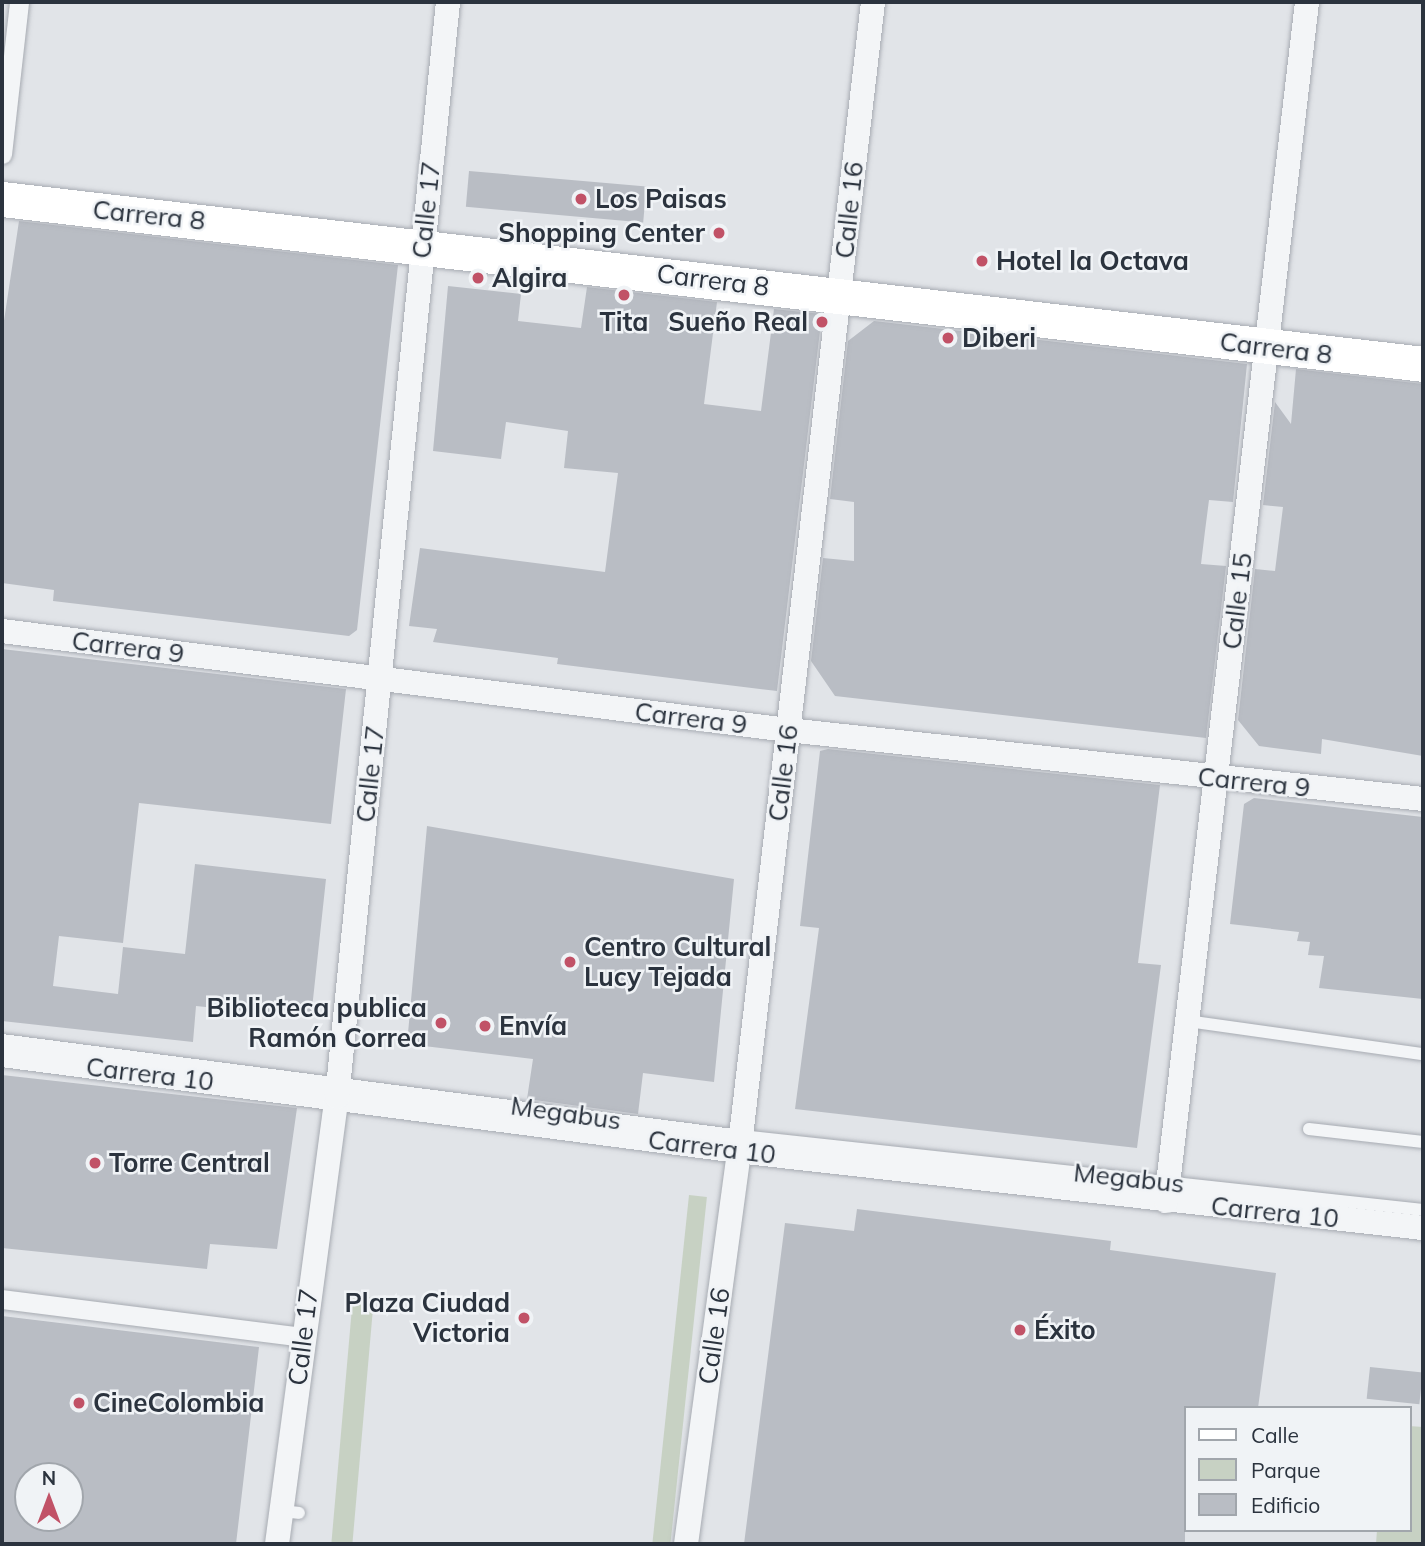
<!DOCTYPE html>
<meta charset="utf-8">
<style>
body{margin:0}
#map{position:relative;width:1425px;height:1546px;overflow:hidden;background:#e1e4e8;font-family:Mulish,sans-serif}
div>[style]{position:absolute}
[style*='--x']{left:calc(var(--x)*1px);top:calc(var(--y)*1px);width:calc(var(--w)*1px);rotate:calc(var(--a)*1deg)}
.green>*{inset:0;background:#c7d1c3;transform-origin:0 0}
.building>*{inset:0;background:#b9bdc4;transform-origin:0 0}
.roads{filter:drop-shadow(0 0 2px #a7abb2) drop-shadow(0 0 2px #a7abb2)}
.service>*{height:12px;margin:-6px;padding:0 6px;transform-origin:6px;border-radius:6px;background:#f3f5f7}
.pedestrian>*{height:19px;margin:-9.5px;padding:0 9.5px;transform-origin:9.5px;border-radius:9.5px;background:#f3f5f7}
.minor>*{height:24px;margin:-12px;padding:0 12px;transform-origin:12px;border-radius:12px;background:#f3f5f7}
.secondary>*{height:35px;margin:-17.5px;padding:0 17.5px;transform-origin:17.5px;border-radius:17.5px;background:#fff}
.dots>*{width:19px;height:19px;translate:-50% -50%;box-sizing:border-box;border:4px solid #f0f3f6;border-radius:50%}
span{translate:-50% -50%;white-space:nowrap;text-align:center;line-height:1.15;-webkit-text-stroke:5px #f0f3f6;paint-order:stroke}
.poi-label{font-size:26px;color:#2b333e;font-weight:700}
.left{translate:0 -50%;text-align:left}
.right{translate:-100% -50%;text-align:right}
.street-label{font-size:26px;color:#2b333e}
.frame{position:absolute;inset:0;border:4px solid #2b333e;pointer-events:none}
.legend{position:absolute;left:1184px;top:1406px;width:228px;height:126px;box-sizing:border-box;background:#f0f3f6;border:2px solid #a1a6ac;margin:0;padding:9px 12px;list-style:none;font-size:21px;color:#2b333e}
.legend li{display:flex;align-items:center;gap:14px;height:35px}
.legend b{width:35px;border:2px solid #a1a6ac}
.north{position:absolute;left:14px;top:1462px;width:70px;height:70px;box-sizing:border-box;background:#f0f3f6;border:2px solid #a1a6ac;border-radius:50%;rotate:0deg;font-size:19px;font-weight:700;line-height:28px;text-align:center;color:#2b333e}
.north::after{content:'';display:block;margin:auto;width:24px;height:32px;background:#c15267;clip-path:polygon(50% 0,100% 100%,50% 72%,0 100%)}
</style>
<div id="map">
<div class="green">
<div style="left:689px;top:1195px;width:18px;height:351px;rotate:6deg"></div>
<div style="left:353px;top:1296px;width:21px;height:250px;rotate:5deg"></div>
<div style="clip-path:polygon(1409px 1426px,1423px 1427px,1423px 1544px,1376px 1544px,1377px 1530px,1409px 1530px)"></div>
</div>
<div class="building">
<div style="left:469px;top:171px;width:178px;height:36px;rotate:5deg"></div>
<div style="clip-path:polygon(19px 221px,398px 265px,357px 630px,349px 636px,53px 601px,54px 590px,2px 583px,2px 334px)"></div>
<div style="clip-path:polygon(448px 286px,521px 294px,518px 321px,581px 328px,587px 287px,717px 302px,704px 404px,761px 411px,774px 309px,822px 314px,777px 691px,557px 664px,558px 658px,433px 642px,437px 629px,409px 626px,420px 548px,605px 572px,618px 473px,564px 468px,568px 431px,506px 422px,501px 459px,433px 451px)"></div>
<div style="clip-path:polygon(874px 321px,1247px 364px,1233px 502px,1209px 500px,1205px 531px,1201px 564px,1226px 566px,1206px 738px,835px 696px,811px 661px,823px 558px,854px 561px,854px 502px,830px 499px,848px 341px)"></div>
<div style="clip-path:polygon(1296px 369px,1423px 384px,1423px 756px,1322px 739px,1321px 754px,1259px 746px,1238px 720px,1255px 569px,1275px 571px,1283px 507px,1263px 505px,1275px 402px,1291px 424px)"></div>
<div style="clip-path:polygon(2px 649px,346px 689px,331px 824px,139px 803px,123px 943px,59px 936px,53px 986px,118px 994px,123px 947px,185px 954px,195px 864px,326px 879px,311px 1018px,196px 1006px,193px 1042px,2px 1021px)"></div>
<div style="clip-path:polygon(828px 749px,1160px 785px,1138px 963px,1161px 965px,1137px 1148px,795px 1109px,819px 928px,800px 926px,820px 751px)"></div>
<div style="clip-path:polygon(1254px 798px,1423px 817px,1423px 999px,1319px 988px,1324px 956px,1308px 955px,1310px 942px,1297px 941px,1299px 932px,1230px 924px,1244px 804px)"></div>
<div style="clip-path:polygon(427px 826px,734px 879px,714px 1082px,643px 1073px,638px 1114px,527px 1099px,533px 1059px,407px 1044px)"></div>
<div style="clip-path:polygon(2px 1075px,297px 1108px,277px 1249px,210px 1244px,207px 1269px,2px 1248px)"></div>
<div style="clip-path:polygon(857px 1209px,1111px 1241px,1110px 1250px,1276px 1273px,1258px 1408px,1185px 1408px,1185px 1544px,744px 1544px,785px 1223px,854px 1231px)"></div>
<div style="clip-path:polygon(evenodd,2px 1316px,259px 1347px,236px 1544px,2px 1544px,2px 1316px,28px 1476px,70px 1476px,70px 1518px,28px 1518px,28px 1476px)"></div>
<div style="left:1370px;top:1367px;width:53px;height:32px;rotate:6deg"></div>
</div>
<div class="roads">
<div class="service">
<div style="--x:1187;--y:1021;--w:238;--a:8"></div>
<div style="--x:2;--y:1040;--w:745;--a:7.4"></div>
<div style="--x:741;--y:1136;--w:686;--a:6.19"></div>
<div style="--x:1309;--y:1129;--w:115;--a:6.5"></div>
<div style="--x:281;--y:1511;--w:18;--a:6"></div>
</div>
<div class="pedestrian">
<div style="--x:2;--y:154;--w:153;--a:-83.6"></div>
<div style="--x:2;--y:1299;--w:303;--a:7.2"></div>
</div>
<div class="minor">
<div style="--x:2;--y:631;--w:792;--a:7.18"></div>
<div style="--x:788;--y:730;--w:639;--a:6.2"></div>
<div style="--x:2;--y:1055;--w:750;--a:7.43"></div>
<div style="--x:746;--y:1152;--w:681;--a:6.41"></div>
<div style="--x:1166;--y:1201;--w:1207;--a:-83.29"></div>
<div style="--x:277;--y:1544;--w:451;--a:-82.4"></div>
<div style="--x:337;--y:1097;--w:1101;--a:-84.21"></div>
<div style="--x:686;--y:1544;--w:412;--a:-82.3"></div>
<div style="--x:741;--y:1136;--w:1142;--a:-83.36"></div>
</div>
<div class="secondary">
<div style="--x:2;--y:199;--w:1431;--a:6.62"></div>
</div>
</div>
<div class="dots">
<div style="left:581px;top:199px;background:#c15267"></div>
<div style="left:719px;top:233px;background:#c15267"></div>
<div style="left:982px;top:261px;background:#c15267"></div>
<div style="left:478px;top:278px;background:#c15267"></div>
<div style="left:624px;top:295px;background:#c15267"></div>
<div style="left:822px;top:322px;background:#c15267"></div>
<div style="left:948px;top:338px;background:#c15267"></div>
<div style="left:570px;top:962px;background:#c15267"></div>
<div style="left:441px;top:1023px;background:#c15267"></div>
<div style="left:485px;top:1026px;background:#c15267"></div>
<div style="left:95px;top:1163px;background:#c15267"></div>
<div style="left:524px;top:1318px;background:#c15267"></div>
<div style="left:1020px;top:1330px;background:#c15267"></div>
<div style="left:79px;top:1403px;background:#c15267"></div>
</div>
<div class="poi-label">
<span class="left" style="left:595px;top:199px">Los Paisas</span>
<span class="right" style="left:705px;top:233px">Shopping Center</span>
<span class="left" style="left:996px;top:261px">Hotel la Octava</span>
<span class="left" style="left:492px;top:278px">Algira</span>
<span style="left:624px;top:322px">Tita</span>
<span class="right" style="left:808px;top:322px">Sueño Real</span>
<span class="left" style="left:962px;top:338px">Diberi</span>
<span class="left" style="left:584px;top:962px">Centro Cultural<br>Lucy Tejada</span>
<span class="right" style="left:427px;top:1023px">Biblioteca publica<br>Ramón Correa</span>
<span class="left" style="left:499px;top:1026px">Envía</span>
<span class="left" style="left:109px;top:1163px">Torre Central</span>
<span class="right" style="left:510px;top:1318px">Plaza Ciudad<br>Victoria</span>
<span class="left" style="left:1034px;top:1330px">Éxito</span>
<span class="left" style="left:93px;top:1403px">CineColombia</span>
</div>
<div class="street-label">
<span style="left:426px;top:210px;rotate:-84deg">Calle 17</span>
<span style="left:849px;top:210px;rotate:-84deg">Calle 16</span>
<span style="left:149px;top:215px;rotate:6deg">Carrera 8</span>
<span style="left:713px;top:280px;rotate:7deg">Carrera 8</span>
<span style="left:1276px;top:348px;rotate:7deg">Carrera 8</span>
<span style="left:1237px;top:601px;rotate:-83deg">Calle 15</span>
<span style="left:128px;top:647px;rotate:7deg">Carrera 9</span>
<span style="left:691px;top:718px;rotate:7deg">Carrera 9</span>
<span style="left:783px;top:773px;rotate:-83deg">Calle 16</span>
<span style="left:370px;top:774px;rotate:-84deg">Calle 17</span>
<span style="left:1254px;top:782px;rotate:6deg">Carrera 9</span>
<span style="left:150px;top:1074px;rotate:7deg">Carrera 10</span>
<span style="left:566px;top:1113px;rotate:8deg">Megabus</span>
<span style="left:712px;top:1147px;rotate:7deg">Carrera 10</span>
<span style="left:1129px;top:1178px;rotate:6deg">Megabus</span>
<span style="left:1275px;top:1212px;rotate:6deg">Carrera 10</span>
<span style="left:714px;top:1336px;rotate:-82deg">Calle 16</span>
<span style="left:303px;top:1337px;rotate:-83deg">Calle 17</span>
</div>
<div class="frame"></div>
<ul class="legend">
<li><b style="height:9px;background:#fff"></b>Calle</li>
<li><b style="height:19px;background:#c7d1c3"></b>Parque</li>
<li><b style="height:19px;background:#b9bdc4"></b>Edificio</li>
</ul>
<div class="north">N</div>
</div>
